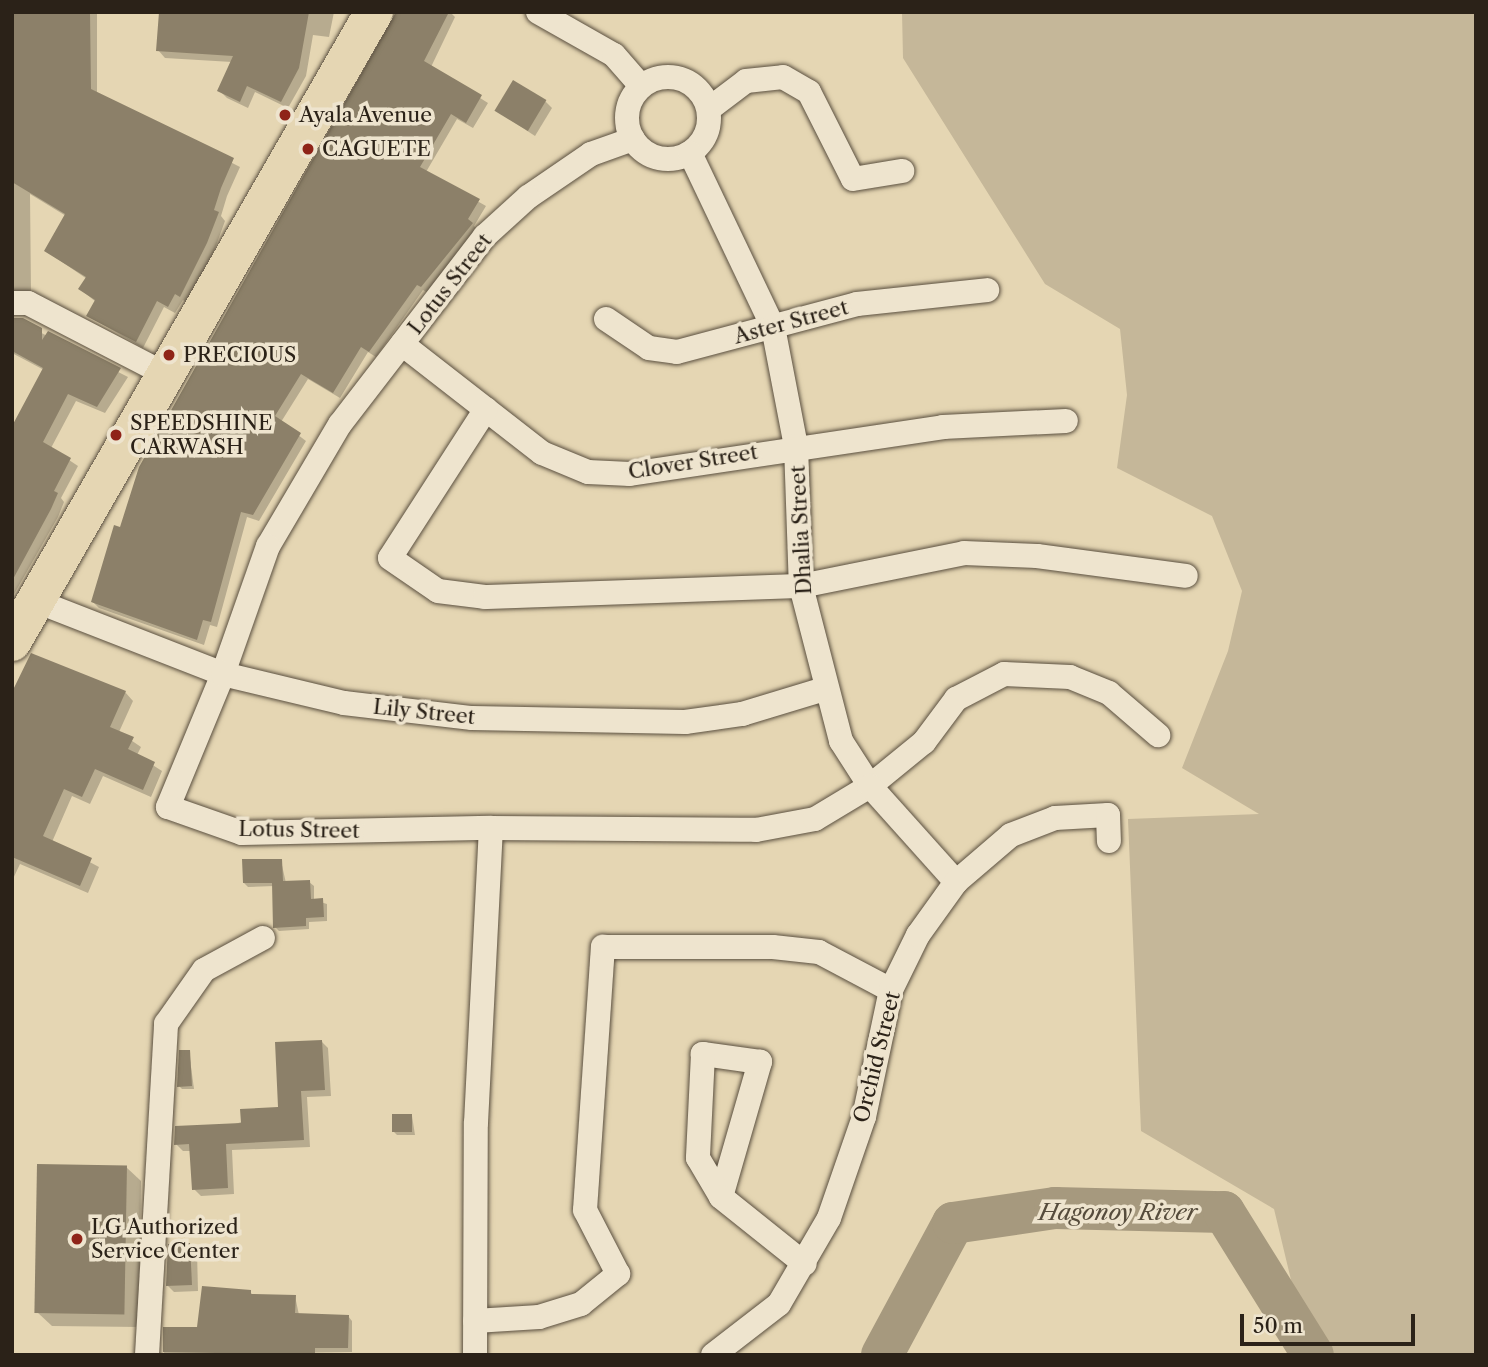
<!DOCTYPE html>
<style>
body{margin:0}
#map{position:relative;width:1488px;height:1367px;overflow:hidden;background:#e5d6b3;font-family:"Libre Caslon Text",serif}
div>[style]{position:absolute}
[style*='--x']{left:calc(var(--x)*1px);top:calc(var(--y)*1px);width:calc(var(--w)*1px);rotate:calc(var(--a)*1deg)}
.green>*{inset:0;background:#c5b799}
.shadow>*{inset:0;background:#0003}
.river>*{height:42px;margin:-21px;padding:0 21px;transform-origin:21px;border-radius:21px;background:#a6997e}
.building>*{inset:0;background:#8c8069;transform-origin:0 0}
.roads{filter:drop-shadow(0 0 2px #5a4f3f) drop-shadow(0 0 2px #5a4f3f)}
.minor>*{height:24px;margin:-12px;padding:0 12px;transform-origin:12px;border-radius:12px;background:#eee4ce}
.minor>.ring{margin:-12px;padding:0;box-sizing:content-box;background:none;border:24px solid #eee4ce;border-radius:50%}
.primary>*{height:38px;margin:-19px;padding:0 19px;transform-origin:19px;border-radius:19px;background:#e5d6b3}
.dots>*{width:19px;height:19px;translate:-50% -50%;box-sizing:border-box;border:4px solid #eee4ce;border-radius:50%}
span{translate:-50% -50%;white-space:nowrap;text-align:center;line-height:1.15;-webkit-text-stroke:7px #eee4ce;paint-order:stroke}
.poi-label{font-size:21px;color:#2b2218}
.left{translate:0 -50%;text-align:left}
.street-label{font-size:21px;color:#2b2218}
.water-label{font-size:23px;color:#564c3c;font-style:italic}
.frame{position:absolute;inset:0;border:14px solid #2b2218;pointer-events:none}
.scale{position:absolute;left:1240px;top:1314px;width:175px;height:32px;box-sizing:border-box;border:4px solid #2b2218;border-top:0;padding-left:9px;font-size:21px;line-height:24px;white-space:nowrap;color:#2b2218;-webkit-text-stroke:5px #eee4ce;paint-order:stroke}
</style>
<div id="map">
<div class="green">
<div style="clip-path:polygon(902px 12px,1476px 12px,1476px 1355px,1309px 1355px,1274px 1209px,1141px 1131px,1128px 819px,1259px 814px,1182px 768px,1228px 651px,1242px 591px,1212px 516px,1117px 468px,1127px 395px,1120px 329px,1045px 284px,903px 58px)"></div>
</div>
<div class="shadow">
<div style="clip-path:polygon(12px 12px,97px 12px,97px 94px,240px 167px,227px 196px,221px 216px,225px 221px,214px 251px,187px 303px,183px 300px,175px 313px,164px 307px,143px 348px,88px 316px,96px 302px,80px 289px,87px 279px,46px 251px,66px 216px,30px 194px,31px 292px,12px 293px)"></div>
<div style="clip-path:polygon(163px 12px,334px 12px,329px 37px,313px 35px,306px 76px,288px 108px,255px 92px,248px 108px,227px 98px,220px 91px,232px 62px,165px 58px,158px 50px)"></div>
<div style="clip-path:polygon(400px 12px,450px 12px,455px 17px,431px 67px,488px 103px,473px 128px,457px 119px,426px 172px,486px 206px,474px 226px,478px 230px,428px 293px,423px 290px,376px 357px,368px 352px,340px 398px,308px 379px,281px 422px,306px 441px,259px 521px,247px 517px,217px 627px,210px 625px,204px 645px,99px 608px,93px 602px,121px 529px)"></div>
<div style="clip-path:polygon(545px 101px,552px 108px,535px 136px,497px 111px)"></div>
<div style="clip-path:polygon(12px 318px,128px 377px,105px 413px,76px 401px,51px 448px,78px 466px,61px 498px,64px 502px,58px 517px,13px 596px,12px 427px,44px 370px,12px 353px)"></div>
<div style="clip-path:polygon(125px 692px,133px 701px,119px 732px,141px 747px,137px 755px,162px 771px,151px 797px,103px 776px,90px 804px,72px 796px,52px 842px,99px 867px,88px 893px,20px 864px,12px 881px,12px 696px)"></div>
<div style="clip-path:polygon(281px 861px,286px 883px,309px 882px,314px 886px,314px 900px,327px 904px,327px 921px,309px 922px,309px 929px,279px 931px,275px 927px,274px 886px,248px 887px,244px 883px)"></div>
<div style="clip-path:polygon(322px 1042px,328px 1048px,331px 1096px,307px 1097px,310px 1147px,232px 1150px,234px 1194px,201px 1196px,194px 1189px,192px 1151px,183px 1151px,176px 1144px,280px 1109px)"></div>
<div style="clip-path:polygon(189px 1052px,194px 1089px,182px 1089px,179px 1086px)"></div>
<div style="clip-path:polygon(412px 1116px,415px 1135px,397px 1135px,394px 1132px)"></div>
<div style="clip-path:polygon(126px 1167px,141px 1181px,139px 1327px,52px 1326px,37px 1312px)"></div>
<div style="clip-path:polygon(190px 1245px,197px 1251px,198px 1291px,174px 1292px,168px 1286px)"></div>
<div style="clip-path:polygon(250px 1292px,254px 1296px,295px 1296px,299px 1315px,348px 1316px,352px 1321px,352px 1352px,164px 1355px,165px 1329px,199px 1329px)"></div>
</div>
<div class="river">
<div style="--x:882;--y:1355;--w:150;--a:-61.7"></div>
<div style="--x:953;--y:1223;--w:103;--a:-8.4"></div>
<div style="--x:1055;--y:1208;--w:169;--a:1.4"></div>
<div style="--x:1224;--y:1212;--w:168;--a:58.1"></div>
</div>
<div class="building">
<div style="clip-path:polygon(12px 12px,90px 12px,91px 89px,234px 158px,221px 188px,214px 210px,219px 212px,207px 243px,180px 297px,175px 294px,168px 307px,157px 301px,136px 342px,86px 316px,95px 300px,78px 289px,86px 277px,44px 251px,65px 214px,12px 182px)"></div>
<div style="clip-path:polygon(159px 12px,309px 12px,299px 68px,281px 102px,247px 86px,240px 102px,217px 91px,233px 56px,156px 51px)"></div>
<div style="clip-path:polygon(396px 12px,449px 12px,424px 61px,482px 95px,466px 123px,451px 114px,420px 167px,480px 199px,468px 219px,473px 223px,421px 287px,417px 285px,369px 352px,361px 347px,333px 393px,301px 374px,275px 416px,301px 433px,253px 515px,241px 512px,211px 622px,203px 620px,197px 640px,91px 602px,114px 525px,120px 527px,139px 467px)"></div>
<div style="left:513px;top:80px;width:39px;height:36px;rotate:31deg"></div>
<div style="clip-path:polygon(12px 318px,23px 318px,42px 328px,42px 340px,48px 331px,121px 368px,97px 407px,68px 394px,43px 442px,71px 458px,54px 491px,58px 493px,51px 509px,12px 581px,12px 426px,43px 368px,12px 351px)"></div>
<div style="clip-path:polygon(31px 653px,126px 691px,110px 727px,134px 737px,128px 749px,155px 762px,143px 790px,95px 769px,82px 797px,64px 789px,43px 836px,92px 858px,80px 886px,12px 857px,12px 692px)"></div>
<div style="clip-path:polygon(242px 859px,282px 859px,283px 881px,310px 880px,311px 899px,323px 898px,324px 917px,306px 918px,306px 926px,273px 928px,272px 883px,243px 883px)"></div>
<div style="clip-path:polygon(322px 1040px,325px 1090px,301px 1091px,304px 1140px,226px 1144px,228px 1188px,192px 1190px,189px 1144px,174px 1145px,175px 1126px,241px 1123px,240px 1109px,278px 1107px,275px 1042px)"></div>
<div style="clip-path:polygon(179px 1050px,190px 1050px,192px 1086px,177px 1087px)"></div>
<div style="left:392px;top:1114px;width:20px;height:18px"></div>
<div style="left:37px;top:1164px;width:90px;height:149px;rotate:1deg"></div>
<div style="clip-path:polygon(190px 1243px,192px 1285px,166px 1286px,168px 1244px)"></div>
<div style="clip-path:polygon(202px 1286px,251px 1290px,251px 1294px,296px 1295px,295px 1313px,349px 1315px,348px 1348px,315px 1348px,315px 1355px,163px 1352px,163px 1327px,197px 1327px)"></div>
</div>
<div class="roads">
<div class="minor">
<div style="--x:538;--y:12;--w:87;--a:29.5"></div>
<div style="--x:614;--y:55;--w:41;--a:48.9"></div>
<div class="ring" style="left:627px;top:77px;width:58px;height:58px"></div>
<div style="--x:709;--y:109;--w:46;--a:-37.1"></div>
<div style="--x:746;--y:81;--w:37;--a:-6"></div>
<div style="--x:783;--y:77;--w:30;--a:30"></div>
<div style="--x:809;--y:92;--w:97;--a:63.2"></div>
<div style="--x:853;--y:179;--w:50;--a:-9.3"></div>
<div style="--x:633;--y:139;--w:45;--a:160.3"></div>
<div style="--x:591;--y:154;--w:76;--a:145.7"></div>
<div style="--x:528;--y:197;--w:58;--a:137.8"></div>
<div style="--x:485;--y:236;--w:237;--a:127.6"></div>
<div style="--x:340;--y:424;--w:142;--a:120.5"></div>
<div style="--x:268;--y:546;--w:136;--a:109.4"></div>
<div style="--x:223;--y:674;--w:144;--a:112.5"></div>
<div style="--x:168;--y:807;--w:78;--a:19.4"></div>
<div style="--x:242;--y:833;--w:249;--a:-1.2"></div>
<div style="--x:491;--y:828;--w:265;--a:0.4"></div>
<div style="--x:756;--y:830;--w:60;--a:-10.6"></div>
<div style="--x:815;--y:819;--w:64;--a:-31"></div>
<div style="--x:870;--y:786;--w:70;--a:-39.2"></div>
<div style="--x:924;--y:742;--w:54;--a:-53.3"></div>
<div style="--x:956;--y:699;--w:54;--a:-27.5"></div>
<div style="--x:1004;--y:674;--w:66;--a:2.6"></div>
<div style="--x:1070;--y:677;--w:42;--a:22.3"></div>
<div style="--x:1109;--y:693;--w:65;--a:40.6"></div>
<div style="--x:690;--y:153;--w:193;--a:64.5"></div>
<div style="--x:773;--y:327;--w:121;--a:79.1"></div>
<div style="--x:796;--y:446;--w:140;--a:88"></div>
<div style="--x:801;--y:586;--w:160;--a:75.5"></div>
<div style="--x:841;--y:741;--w:54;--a:57.2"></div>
<div style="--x:870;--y:786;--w:129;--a:48.1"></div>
<div style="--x:12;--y:303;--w:16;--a:0"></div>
<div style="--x:28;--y:303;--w:154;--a:27.4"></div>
<div style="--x:606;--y:319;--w:52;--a:34"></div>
<div style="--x:649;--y:348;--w:28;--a:8"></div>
<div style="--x:677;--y:352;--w:186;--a:-14.9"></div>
<div style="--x:857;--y:304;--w:131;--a:-6.1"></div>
<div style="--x:402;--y:344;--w:177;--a:37.9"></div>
<div style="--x:542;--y:453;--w:50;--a:22.4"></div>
<div style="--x:588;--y:472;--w:42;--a:2.7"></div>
<div style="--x:630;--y:474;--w:317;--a:-8.5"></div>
<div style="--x:943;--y:427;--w:123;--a:-2.8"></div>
<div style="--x:486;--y:409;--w:177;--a:122.8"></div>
<div style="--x:390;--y:558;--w:58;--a:34.5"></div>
<div style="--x:438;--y:591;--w:47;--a:7.3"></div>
<div style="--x:485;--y:597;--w:316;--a:-2"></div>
<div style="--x:801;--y:586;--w:166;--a:-11.4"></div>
<div style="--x:964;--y:553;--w:73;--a:2.4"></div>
<div style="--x:1037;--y:556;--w:150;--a:7.6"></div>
<div style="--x:36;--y:601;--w:201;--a:21.3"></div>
<div style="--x:223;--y:674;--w:124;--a:13.5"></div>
<div style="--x:344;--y:703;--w:129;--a:6.7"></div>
<div style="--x:472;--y:718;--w:213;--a:1.1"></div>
<div style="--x:685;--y:722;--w:58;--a:-8"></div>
<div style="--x:742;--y:714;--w:87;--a:-16.8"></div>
<div style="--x:721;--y:1197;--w:141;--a:-73.9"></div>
<div style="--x:760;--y:1062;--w:58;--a:-172"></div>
<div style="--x:703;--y:1054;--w:104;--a:92.8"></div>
<div style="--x:698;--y:1158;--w:45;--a:59.5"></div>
<div style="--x:721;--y:1197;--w:107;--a:38.6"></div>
<div style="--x:475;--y:1321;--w:64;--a:-3.6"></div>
<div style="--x:539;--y:1317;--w:44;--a:-17.2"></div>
<div style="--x:581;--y:1304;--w:48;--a:-39"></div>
<div style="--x:618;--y:1274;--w:72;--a:-117.3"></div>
<div style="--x:585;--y:1210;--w:264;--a:-86.1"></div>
<div style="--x:603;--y:947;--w:170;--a:0"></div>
<div style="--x:773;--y:947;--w:46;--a:6.2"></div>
<div style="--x:819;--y:952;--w:81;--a:27.8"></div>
<div style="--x:147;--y:1355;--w:332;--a:-86.7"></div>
<div style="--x:166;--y:1024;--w:66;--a:-54.9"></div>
<div style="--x:204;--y:970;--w:67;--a:-28.5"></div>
<div style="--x:475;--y:1355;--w:232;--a:-89.8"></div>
<div style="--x:476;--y:1123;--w:295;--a:-87.1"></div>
<div style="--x:713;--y:1355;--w:83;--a:-37.7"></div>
<div style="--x:779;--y:1304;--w:99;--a:-59.8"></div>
<div style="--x:829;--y:1218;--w:107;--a:-70.9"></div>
<div style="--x:864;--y:1117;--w:130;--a:-78"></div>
<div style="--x:891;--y:990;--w:61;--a:-63.9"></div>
<div style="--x:918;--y:935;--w:65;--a:-54.4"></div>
<div style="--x:956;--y:882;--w:72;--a:-40.5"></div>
<div style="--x:1011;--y:835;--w:47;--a:-21.1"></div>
<div style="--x:1055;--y:818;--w:53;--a:-3.2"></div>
<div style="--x:1108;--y:815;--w:26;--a:88"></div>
</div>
<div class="primary">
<div style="--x:12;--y:642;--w:727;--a:-60.12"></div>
</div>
</div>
<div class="dots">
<div style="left:285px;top:115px;background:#8f2418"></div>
<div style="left:308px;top:149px;background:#8f2418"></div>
<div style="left:169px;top:355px;background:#8f2418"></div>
<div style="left:116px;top:435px;background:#8f2418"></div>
<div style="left:77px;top:1239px;background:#8f2418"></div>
</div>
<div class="poi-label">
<span class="left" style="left:299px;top:115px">Ayala Avenue</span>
<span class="left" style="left:322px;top:149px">CAGUETE</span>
<span class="left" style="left:183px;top:355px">PRECIOUS</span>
<span class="left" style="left:130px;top:435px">SPEEDSHINE<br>CARWASH</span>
<span class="left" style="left:91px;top:1239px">LG Authorized<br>Service Center</span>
</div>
<div class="street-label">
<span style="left:450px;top:284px;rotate:-52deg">Lotus Street</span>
<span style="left:791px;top:322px;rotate:-15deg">Aster Street</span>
<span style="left:693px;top:462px;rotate:-9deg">Clover Street</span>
<span style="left:801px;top:530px;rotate:-93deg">Dhalia Street</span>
<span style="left:424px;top:712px;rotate:6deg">Lily Street</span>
<span style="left:299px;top:830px;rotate:1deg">Lotus Street</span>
<span style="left:877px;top:1057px;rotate:-76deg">Orchid Street</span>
</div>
<div class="water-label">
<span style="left:1118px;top:1212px">Hagonoy River</span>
</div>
<div class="frame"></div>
<div class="scale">50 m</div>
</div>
